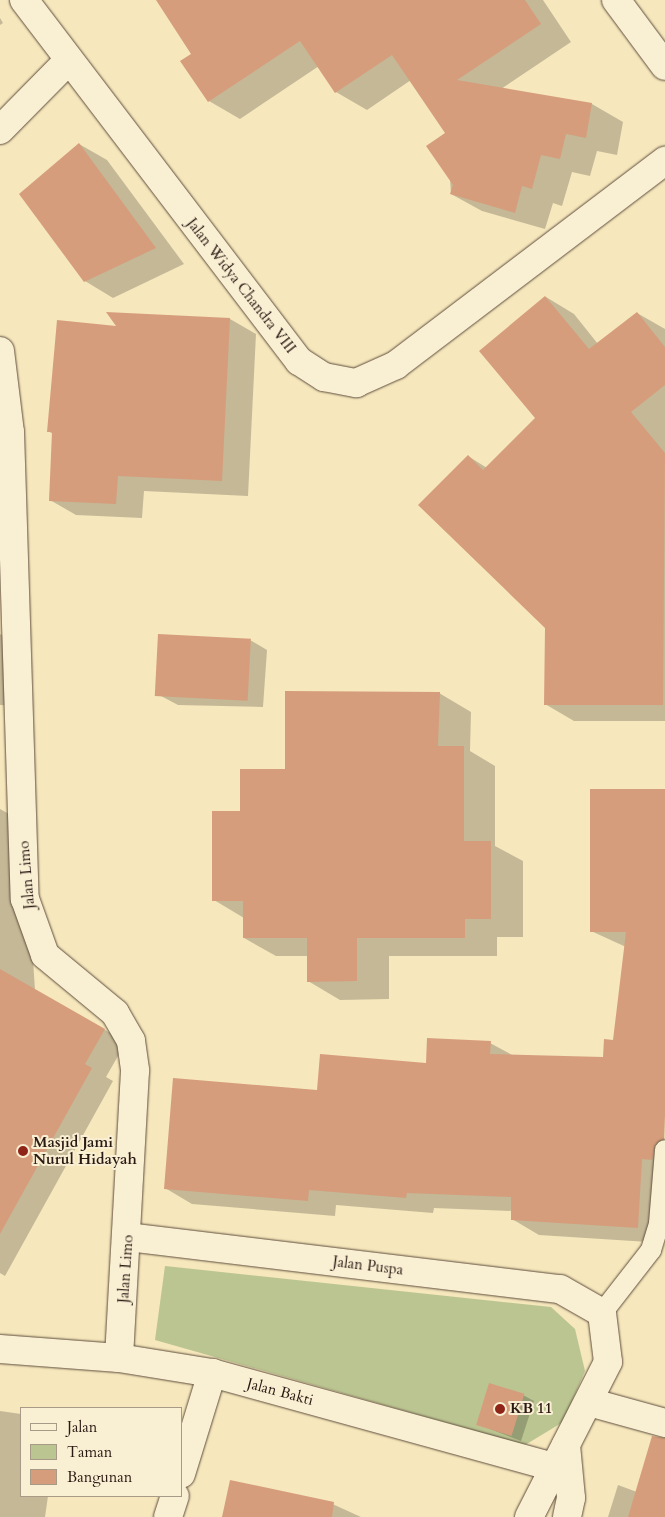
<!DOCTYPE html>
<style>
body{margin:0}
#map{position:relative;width:665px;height:1517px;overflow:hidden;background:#f6e7bc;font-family:Cardo,serif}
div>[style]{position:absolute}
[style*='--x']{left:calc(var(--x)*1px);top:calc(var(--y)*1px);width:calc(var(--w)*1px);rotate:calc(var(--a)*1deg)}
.green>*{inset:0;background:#bbc591}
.shadow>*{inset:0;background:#0003}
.building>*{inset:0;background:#d69d7c;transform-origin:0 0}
.roads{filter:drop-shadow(0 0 1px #5e4d3d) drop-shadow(0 0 1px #5e4d3d)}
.lane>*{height:20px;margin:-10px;padding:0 10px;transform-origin:10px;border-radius:10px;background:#f9efd3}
.street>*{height:28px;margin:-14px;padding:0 14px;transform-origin:14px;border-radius:14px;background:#f9efd3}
.dots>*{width:14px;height:14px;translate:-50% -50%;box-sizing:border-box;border:2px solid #f9efd3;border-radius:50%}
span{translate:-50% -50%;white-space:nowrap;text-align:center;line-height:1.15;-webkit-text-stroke:4px #f9efd3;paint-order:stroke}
.street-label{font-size:15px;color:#2b1a13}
.poi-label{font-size:15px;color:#2b1a13;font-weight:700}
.left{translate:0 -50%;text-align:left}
.legend{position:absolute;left:20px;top:1407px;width:162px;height:90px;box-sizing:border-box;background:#f9efd3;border:1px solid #a79a86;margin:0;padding:6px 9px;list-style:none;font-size:15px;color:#2b1a13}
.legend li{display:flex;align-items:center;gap:10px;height:25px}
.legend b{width:25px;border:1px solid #a79a86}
</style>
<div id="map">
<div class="green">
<div style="clip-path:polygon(165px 1266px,551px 1307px,575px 1329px,585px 1371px,563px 1422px,525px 1445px,155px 1340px)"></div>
</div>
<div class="shadow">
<div style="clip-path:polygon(158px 0,543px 0,571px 42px,501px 89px,592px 104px,623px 122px,617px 155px,597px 151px,590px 176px,572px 172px,562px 206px,553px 203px,545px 229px,482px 211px,451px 194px,447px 133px,411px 80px,367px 110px,336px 92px,319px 66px,240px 119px,209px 101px,182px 62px,193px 55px)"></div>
<div style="clip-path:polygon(0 18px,3px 23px,0 25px)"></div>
<div style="clip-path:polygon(79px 144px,107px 160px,184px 264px,113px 298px,85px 281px)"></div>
<div style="clip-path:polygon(546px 297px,574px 314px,598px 344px,637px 313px,665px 329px,665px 721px,574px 721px,545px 704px,546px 627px,468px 456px,487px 468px,536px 418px)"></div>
<div style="clip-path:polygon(230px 319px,256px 334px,248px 496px,144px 491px,142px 518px,76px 515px,50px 500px,53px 434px,48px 431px,119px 327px)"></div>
<div style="clip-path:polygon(0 634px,22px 647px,24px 706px,0 705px)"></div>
<div style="clip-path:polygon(250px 640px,267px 650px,263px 707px,178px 705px,161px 696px)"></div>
<div style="clip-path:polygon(439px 693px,471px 712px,470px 751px,495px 766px,495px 846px,523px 861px,523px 937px,497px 937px,497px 956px,389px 956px,389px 999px,340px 1000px,308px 981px,308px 956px,276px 956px,244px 938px,244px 918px,214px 900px,242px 813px,286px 770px)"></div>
<div style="clip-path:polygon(665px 790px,664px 1243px,539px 1235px,512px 1219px,512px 1211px,434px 1208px,433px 1213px,336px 1205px,335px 1216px,192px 1204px,165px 1188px,319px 1091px,427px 1064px,490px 1043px,514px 1056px,604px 1058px,614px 1041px,626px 947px,591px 931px)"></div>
<div style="clip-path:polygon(0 809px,24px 822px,35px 990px,126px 1042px,106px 1077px,113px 1081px,5px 1276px,0 1273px)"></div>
<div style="clip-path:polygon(523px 1395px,534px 1401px,521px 1441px,477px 1424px)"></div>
<div style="clip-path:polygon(0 1411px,21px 1414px,21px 1496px,48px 1496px,45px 1517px,0 1517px)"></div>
<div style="clip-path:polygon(665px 1439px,665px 1517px,608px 1517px,618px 1485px,637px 1492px)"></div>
<div style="clip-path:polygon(328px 1502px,361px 1517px,223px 1517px)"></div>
</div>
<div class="building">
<div style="clip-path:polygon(156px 0,525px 0,541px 24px,457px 80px,592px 103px,586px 138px,566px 134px,560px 159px,541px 155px,532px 189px,522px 186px,515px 213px,450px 194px,453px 185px,426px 146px,445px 133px,392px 55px,335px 93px,300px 41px,208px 102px,180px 61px,191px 54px)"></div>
<div style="clip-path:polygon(79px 143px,156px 248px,84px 282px,19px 194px)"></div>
<div style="clip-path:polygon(545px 296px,589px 349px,637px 312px,665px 347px,665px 385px,631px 412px,665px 453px,663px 705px,544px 705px,545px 628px,418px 505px,468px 455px,483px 470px,535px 418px,479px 351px)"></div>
<div style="clip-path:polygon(106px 312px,230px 318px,222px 481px,118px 476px,116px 504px,49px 501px,52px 432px,47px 432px,57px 320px,116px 326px)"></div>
<div style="left:158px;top:634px;width:93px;height:62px;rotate:3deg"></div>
<div style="clip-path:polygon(285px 691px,440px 692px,438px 746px,464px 746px,464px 841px,491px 841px,491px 919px,465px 919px,465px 938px,357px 938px,357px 981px,307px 982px,307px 938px,243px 938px,243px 901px,212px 901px,212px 811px,240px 811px,240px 769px,285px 769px)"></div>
<div style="clip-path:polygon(590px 789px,665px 789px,665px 1115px,664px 1139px,655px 1144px,652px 1160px,642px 1159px,638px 1228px,511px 1220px,511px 1197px,407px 1193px,406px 1198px,309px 1190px,308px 1201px,164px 1189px,173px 1078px,317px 1090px,320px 1054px,426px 1063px,427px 1038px,491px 1041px,490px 1054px,603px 1057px,604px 1039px,613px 1040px,626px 932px,590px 932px)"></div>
<div style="clip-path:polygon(0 969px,105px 1029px,85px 1064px,92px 1068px,0 1234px)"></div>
<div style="left:489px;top:1383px;width:37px;height:44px;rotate:17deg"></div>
<div style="clip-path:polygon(652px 1436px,665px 1438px,665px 1517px,628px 1517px)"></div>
<div style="clip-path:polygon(230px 1480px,334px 1502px,332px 1517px,222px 1517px)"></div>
</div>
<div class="roads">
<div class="lane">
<div style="--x:602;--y:1313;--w:80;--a:-52.1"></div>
<div style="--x:651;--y:1250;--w:28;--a:-73"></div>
<div style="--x:659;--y:1223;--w:73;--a:-85.3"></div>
</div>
<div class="street">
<div style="--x:24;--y:0;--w:454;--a:52.7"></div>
<div style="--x:299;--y:361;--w:30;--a:33"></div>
<div style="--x:324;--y:377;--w:33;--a:11"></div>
<div style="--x:356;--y:383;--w:44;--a:-24.2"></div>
<div style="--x:396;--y:365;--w:338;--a:-37.2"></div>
<div style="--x:616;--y:0;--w:82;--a:53.4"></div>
<div style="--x:0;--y:130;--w:97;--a:-45.4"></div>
<div style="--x:0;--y:351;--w:82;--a:83"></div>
<div style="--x:10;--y:432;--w:467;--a:88.2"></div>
<div style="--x:25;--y:899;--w:59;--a:70.3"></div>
<div style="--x:45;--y:955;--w:91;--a:39.6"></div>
<div style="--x:115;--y:1013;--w:32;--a:60"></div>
<div style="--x:131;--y:1041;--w:30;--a:82"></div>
<div style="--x:135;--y:1071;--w:287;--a:93.2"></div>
<div style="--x:128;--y:1237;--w:435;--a:6.9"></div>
<div style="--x:560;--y:1289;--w:48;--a:29.7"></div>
<div style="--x:602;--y:1313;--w:49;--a:83"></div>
<div style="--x:608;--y:1362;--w:174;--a:117"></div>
<div style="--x:0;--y:1349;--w:119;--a:4.3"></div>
<div style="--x:119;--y:1358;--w:94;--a:9.2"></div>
<div style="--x:212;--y:1373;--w:355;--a:15.4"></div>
<div style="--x:589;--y:1402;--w:79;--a:15.4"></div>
<div style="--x:566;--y:1445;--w:53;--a:84.6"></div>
<div style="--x:571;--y:1498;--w:19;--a:102"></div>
<div style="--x:181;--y:1474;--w:106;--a:-72.9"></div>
<div style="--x:168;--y:1517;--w:22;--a:-72"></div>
</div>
</div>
<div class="dots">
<div style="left:23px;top:1151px;background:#8f2418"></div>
<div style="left:500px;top:1409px;background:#8f2418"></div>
</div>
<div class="street-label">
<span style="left:241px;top:286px;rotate:52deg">Jalan Widya Chandra VIII</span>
<span style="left:27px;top:875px;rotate:-95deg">Jalan Limo</span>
<span style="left:368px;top:1266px;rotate:7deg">Jalan Puspa</span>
<span style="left:126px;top:1269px;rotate:-86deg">Jalan Limo</span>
<span style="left:280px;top:1392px;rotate:15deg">Jalan Bakti</span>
</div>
<div class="poi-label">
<span class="left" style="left:33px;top:1151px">Masjid Jami<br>Nurul Hidayah</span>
<span class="left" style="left:510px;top:1409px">KB 11</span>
</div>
<ul class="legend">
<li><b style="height:6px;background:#f9efd3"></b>Jalan</li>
<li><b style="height:14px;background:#bbc591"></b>Taman</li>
<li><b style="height:14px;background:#d69d7c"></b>Bangunan</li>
</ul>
</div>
